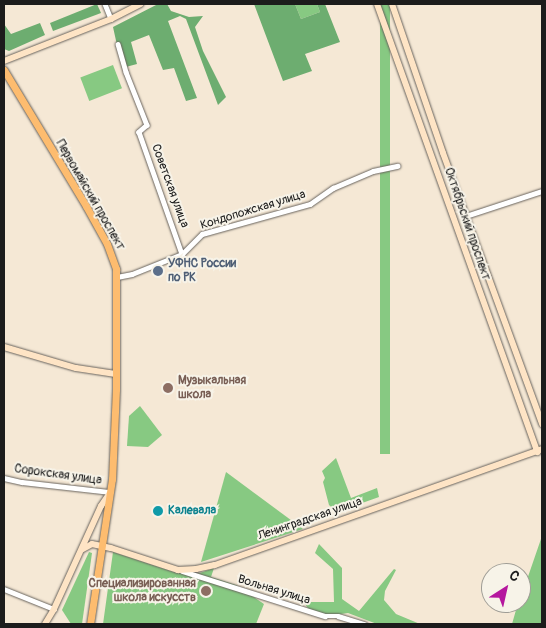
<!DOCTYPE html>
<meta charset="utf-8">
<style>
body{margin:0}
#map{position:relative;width:546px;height:628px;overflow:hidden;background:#f5e8d5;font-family:Pangolin,sans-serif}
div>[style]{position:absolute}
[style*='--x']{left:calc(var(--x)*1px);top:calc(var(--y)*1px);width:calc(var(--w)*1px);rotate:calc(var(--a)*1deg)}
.green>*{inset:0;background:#87c982;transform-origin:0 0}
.forest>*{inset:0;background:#6dad70}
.roads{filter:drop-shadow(0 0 1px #68635d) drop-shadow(0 0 1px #68635d)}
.street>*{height:4.5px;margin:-2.25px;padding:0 2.25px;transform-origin:2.25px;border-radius:2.25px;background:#fff}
.secondary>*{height:6px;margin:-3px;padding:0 3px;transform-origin:3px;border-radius:3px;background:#fee4c5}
.primary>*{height:7px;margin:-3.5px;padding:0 3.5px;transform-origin:3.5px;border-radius:3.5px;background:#fdbc6f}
.dots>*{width:14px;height:14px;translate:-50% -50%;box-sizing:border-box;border:2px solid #f7f3e8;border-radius:50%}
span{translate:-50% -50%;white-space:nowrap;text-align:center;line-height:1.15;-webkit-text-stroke:4px #f7f3e8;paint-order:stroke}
.street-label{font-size:12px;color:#1c1c1c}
.service-label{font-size:12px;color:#4e5e75;font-weight:700}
.left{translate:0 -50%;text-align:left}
.education-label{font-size:12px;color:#785e54;font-weight:700}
.right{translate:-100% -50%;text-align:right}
.culture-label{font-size:12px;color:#0d838f;font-weight:700}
.frame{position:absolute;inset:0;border:5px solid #1c1c1c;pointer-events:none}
.north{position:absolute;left:481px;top:563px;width:50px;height:50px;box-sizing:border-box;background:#f7f3e8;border:1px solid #9f9d96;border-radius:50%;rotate:35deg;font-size:14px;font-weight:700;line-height:20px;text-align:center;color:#1c1c1c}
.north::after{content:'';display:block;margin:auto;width:18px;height:22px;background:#b5179e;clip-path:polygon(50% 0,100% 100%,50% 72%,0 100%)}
</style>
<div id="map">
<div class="green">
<div style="clip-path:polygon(295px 4px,317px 4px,320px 12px,301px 19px)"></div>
<div style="left:380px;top:4px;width:10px;height:450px"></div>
<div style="left:113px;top:65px;width:25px;height:35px;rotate:69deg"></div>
<div style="clip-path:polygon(140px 406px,162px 435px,148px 447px,127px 446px,129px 416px)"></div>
<div style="clip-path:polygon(336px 458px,351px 498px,377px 488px,379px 497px,337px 512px,329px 505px,323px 482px,325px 478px,322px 471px)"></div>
<div style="clip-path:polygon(226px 472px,303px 529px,201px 562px)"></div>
<div style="clip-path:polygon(542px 536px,542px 624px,512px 624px,518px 603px,521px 603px,521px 597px)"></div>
<div style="clip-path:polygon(319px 544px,342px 568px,342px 599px,359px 611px,394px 569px,396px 570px,385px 591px,384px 600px,396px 614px,420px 624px,377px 624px,348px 613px,326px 616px,309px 610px,304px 602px,334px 602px,333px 569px,315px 553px)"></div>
<div style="clip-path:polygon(89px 552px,92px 553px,82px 624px,71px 624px,62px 610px)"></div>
<div style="clip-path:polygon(113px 552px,174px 572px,197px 574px,214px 568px,211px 577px,236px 585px,264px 604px,256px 624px,103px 624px)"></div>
</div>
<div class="forest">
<div style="clip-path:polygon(97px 4px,101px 13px,53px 31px,50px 23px)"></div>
<div style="clip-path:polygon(158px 4px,167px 4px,171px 11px,189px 17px,203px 16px,195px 27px,203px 51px,226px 97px,218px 105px,186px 19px,180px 16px,168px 21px,197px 98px,186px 101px,174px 68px,163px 70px,149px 35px,131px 42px,137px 64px,122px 68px,113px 27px)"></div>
<div style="clip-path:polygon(254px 4px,295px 4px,301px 19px,320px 12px,317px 4px,325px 4px,340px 42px,305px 54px,312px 71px,283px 81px)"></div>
<div style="clip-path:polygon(40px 23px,45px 35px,9px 51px,4px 49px,4px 24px,11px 34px)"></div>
</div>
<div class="roads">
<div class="street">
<div style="--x:105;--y:4;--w:16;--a:68"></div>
<div style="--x:118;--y:44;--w:29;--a:74"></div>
<div style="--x:126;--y:72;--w:57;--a:68.4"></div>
<div style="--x:147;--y:125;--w:11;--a:139"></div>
<div style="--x:139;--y:132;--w:129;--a:70.6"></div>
<div style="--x:466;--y:216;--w:80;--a:-18.2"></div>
<div style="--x:117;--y:277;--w:15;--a:-11"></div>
<div style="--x:132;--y:274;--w:54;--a:-21.8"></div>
<div style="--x:182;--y:254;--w:28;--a:-45"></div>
<div style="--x:202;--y:234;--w:112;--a:-15.5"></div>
<div style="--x:310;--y:204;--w:28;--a:-35"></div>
<div style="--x:333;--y:188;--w:43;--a:-23"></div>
<div style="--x:373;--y:171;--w:25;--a:-12"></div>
<div style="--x:4;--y:478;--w:18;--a:13"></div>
<div style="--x:22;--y:482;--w:89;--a:6.5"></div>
<div style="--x:182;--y:571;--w:150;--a:17.5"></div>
<div style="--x:325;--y:616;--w:13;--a:0"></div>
<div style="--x:338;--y:616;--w:28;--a:17"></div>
<div style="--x:4;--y:589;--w:54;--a:21.8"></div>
</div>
<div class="secondary">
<div style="--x:377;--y:4;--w:476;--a:70.3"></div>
<div style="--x:392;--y:4;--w:157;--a:71.1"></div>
<div style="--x:443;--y:153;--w:289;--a:69.9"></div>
<div style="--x:4;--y:61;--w:115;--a:-21.4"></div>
<div style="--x:111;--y:19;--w:33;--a:-27"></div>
<div style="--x:4;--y:347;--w:75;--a:16.3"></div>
<div style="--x:76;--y:368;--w:40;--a:8.5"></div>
<div style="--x:83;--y:549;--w:10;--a:-29"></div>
<div style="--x:92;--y:544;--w:19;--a:12"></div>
<div style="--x:111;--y:548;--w:71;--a:18.2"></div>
<div style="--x:178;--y:570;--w:18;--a:-3"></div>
<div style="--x:196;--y:569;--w:19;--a:-12"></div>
<div style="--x:215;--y:565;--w:347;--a:-19.5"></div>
<div style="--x:45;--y:624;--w:17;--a:-59"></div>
<div style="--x:54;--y:609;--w:113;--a:-65.5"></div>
<div style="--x:101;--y:506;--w:14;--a:-56"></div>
</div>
<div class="primary">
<div style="--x:4;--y:70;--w:159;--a:58.9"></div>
<div style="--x:86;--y:206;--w:43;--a:61.1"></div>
<div style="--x:107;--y:244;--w:27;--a:70"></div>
<div style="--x:116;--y:269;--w:120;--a:90"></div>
<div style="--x:116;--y:389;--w:90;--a:92.5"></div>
<div style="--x:112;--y:479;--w:147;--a:98.6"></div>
</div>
</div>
<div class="dots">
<div style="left:158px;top:271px;background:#5c6f8a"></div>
<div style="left:168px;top:388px;background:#8d6e63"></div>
<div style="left:158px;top:511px;background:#0f9aa8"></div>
<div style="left:206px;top:591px;background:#8d6e63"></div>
</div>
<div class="street-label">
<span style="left:170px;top:186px;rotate:70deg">Советская улица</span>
<span style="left:90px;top:195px;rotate:60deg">Первомайский проспект</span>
<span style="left:253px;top:210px;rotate:-17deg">Кондопожская улица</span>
<span style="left:467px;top:224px;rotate:71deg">Октябрьский проспект</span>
<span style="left:58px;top:475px;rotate:8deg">Сорокская улица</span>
<span style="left:310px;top:519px;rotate:-19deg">Ленинградская улица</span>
<span style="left:274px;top:590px;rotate:17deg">Вольная улица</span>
</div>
<div class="service-label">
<span class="left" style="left:168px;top:271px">УФНС России<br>по РК</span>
</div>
<div class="education-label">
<span class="left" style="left:178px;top:388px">Музыкальная<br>школа</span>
<span class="right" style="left:196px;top:591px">Специализированная<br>школа искусств</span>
</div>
<div class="culture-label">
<span class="left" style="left:168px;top:511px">Калевала</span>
</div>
<div class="frame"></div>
<div class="north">С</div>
</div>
